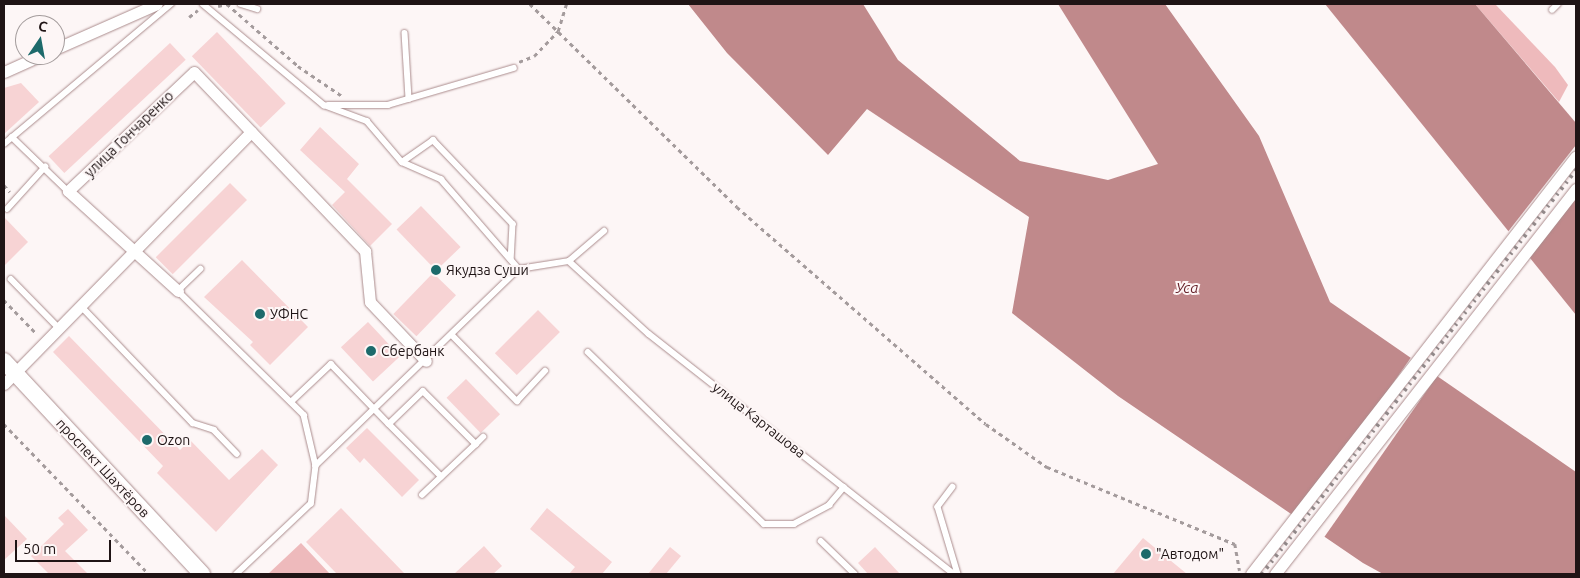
<!DOCTYPE html>
<meta charset="utf-8">
<style>
body{margin:0}
#map{position:relative;width:1580px;height:578px;overflow:hidden;background:#fdf6f6;font-family:Ubuntu,sans-serif}
div>[style]{position:absolute}
[style*='--x']{left:calc(var(--x)*1px);top:calc(var(--y)*1px);width:calc(var(--w)*1px);rotate:calc(var(--a)*1deg)}
.green>*{inset:0;background:#eebabc}
.water>*{inset:0;background:#c0898b}
.pier>*{inset:0;background:#fdf6f6;transform-origin:0 0}
.building>*{inset:0;background:#f7d3d4;transform-origin:0 0}
.path>*{height:2.5px;margin-top:-1.25px;transform-origin:0;background:repeating-linear-gradient(90deg,#a49b9c 0 4px,transparent 0 8px)}
.roads{filter:drop-shadow(0 0 1px #ab8c8d) drop-shadow(0 0 1px #ab8c8d)}
.service>*{height:5.5px;margin:-2.75px;padding:0 2.75px;transform-origin:2.75px;border-radius:2.75px;background:#fff}
.minor>*{height:11px;margin:-5.5px;padding:0 5.5px;transform-origin:5.5px;border-radius:5.5px;background:#fff}
.secondary>*{height:16px;margin:-8px;padding:0 8px;transform-origin:8px;border-radius:8px;background:#fff}
.rail>*{height:4px;margin-top:-2px;transform-origin:0;background:repeating-linear-gradient(90deg,#918889 0 2.5px,transparent 0 7.5px)}
.dots>*{width:14px;height:14px;translate:-50% -50%;box-sizing:border-box;border:2px solid #fdf6f6;border-radius:50%}
span{translate:-50% -50%;white-space:nowrap;text-align:center;line-height:1.15;-webkit-text-stroke:4px #fdf6f6;paint-order:stroke}
.street-label{font-size:14px;color:#1f1415}
.poi-label{font-size:14px;color:#1f1415}
.left{translate:0 -50%;text-align:left}
.water-label{font-size:15px;color:#68242c;font-style:italic}
.frame{position:absolute;inset:0;border:5px solid #1f1415;pointer-events:none}
.north{position:absolute;left:15px;top:15px;width:50px;height:50px;box-sizing:border-box;background:#fdf6f6;border:1px solid #a49c9c;border-radius:50%;rotate:12deg;font-size:14px;font-weight:700;line-height:20px;text-align:center;color:#1f1415}
.north::after{content:'';display:block;margin:auto;width:18px;height:22px;background:#1d6a6b;clip-path:polygon(50% 0,100% 100%,50% 72%,0 100%)}
.scale{position:absolute;left:15px;top:540px;width:96px;height:22px;box-sizing:border-box;border:2px solid #1f1415;border-top:0;padding-left:6px;font-size:15px;line-height:18px;white-space:nowrap;color:#1f1415;-webkit-text-stroke:4px #fdf6f6;paint-order:stroke}
</style>
<div id="map">
<div class="green">
<div style="clip-path:polygon(1475px 4px,1495px 4px,1555px 67px,1568px 85px,1559px 102px)"></div>
<div style="clip-path:polygon(301px 543px,330px 574px,268px 574px)"></div>
</div>
<div class="water">
<div style="clip-path:polygon(688px 4px,863px 4px,898px 60px,1020px 161px,1108px 180px,1158px 164px,1058px 4px,1165px 4px,1259px 136px,1330px 302px,1576px 472px,1576px 574px,1383px 574px,1363px 563px,1118px 396px,1012px 313px,1029px 217px,867px 109px,828px 155px,727px 53px)"></div>
<div style="clip-path:polygon(1325px 4px,1475px 4px,1576px 123px,1576px 315px)"></div>
</div>
<div class="pier">
<div style="clip-path:polygon(1576px 145px,1576px 196px,1528px 259px,1507px 233px)"></div>
<div style="left:1412px;top:356px;width:32px;height:202px;rotate:35deg"></div>
</div>
<div class="building">
<div style="left:217px;top:32px;width:99px;height:35px;rotate:46deg"></div>
<div style="left:170px;top:43px;width:23px;height:166px;rotate:47deg"></div>
<div style="clip-path:polygon(21px 83px,39px 102px,4px 134px,4px 88px)"></div>
<div style="clip-path:polygon(320px 127px,359px 164px,347px 179px,392px 224px,370px 246px,332px 205px,345px 192px,300px 150px)"></div>
<div style="left:230px;top:183px;width:24px;height:105px;rotate:45deg"></div>
<div style="left:421px;top:206px;width:57px;height:34px;rotate:46deg"></div>
<div style="clip-path:polygon(4px 217px,28px 242px,4px 266px)"></div>
<div style="clip-path:polygon(242px 260px,308px 327px,270px 365px,250px 345px,253px 342px,204px 297px)"></div>
<div style="left:433px;top:273px;width:32px;height:57px;rotate:44deg"></div>
<div style="left:538px;top:310px;width:31px;height:61px;rotate:45deg"></div>
<div style="left:368px;top:322px;width:47px;height:37px;rotate:47deg"></div>
<div style="clip-path:polygon(69px 336px,180px 450px,190px 440px,229px 480px,262px 449px,278px 465px,216px 532px,157px 473px,163px 466px,53px 352px)"></div>
<div style="left:466px;top:379px;width:49px;height:27px;rotate:46deg"></div>
<div style="clip-path:polygon(367px 428px,419px 480px,402px 497px,364px 458px,360px 463px,346px 448px)"></div>
<div style="clip-path:polygon(341px 508px,405px 574px,337px 574px,306px 542px)"></div>
<div style="clip-path:polygon(547px 508px,612px 562px,602px 574px,569px 574px,575px 567px,530px 529px)"></div>
<div style="clip-path:polygon(68px 509px,88px 530px,65px 551px,88px 574px,49px 574px,31px 556px,64px 524px,58px 518px)"></div>
<div style="clip-path:polygon(4px 515px,27px 539px,4px 560px)"></div>
<div style="clip-path:polygon(1143px 538px,1187px 574px,1113px 574px)"></div>
<div style="clip-path:polygon(484px 546px,502px 566px,493px 574px,454px 574px)"></div>
<div style="clip-path:polygon(670px 547px,681px 556px,666px 574px,648px 574px)"></div>
<div style="clip-path:polygon(875px 547px,900px 574px,868px 574px,858px 563px)"></div>
</div>
<div class="path">
<div style="--x:530;--y:4;--w:290;--a:44.4"></div>
<div style="--x:737;--y:207;--w:330;--a:41.1"></div>
<div style="--x:986;--y:424;--w:75;--a:35.2"></div>
<div style="--x:1047;--y:467;--w:203;--a:22.3"></div>
<div style="--x:1235;--y:544;--w:27;--a:80"></div>
<div style="--x:218;--y:6;--w:9;--a:-13"></div>
<div style="--x:227;--y:4;--w:94;--a:41.1"></div>
<div style="--x:298;--y:66;--w:53;--a:34.3"></div>
<div style="--x:189;--y:17;--w:11;--a:-38"></div>
<div style="--x:519;--y:62;--w:16;--a:-22"></div>
<div style="--x:534;--y:56;--w:35;--a:-46"></div>
<div style="--x:558;--y:31;--w:28;--a:-73"></div>
<div style="--x:4;--y:185;--w:9;--a:49"></div>
<div style="--x:4;--y:300;--w:47;--a:45.9"></div>
<div style="--x:4;--y:424;--w:209;--a:46"></div>
</div>
<div class="roads">
<div class="service">
<div style="--x:203;--y:4;--w:158;--a:39.9"></div>
<div style="--x:324;--y:105;--w:46;--a:20.4"></div>
<div style="--x:367;--y:121;--w:54;--a:49.5"></div>
<div style="--x:402;--y:162;--w:43;--a:23.6"></div>
<div style="--x:441;--y:179;--w:119;--a:49.1"></div>
<div style="--x:519;--y:269;--w:283;--a:135.9"></div>
<div style="--x:316;--y:466;--w:38;--a:97"></div>
<div style="--x:311;--y:504;--w:102;--a:136.6"></div>
<div style="--x:241;--y:4;--w:17;--a:17"></div>
<div style="--x:1552;--y:10;--w:8;--a:-45"></div>
<div style="--x:405;--y:33;--w:66;--a:86.5"></div>
<div style="--x:328;--y:105;--w:60;--a:0"></div>
<div style="--x:388;--y:105;--w:131;--a:-16.4"></div>
<div style="--x:12;--y:137;--w:78;--a:44"></div>
<div style="--x:4;--y:144;--w:218;--a:-40"></div>
<div style="--x:402;--y:162;--w:38;--a:-35"></div>
<div style="--x:433;--y:140;--w:116;--a:46.4"></div>
<div style="--x:513;--y:224;--w:35;--a:93"></div>
<div style="--x:7;--y:209;--w:57;--a:-47.9"></div>
<div style="--x:569;--y:261;--w:108;--a:42.4"></div>
<div style="--x:649;--y:334;--w:388;--a:38.2"></div>
<div style="--x:201;--y:269;--w:32;--a:136"></div>
<div style="--x:178;--y:291;--w:177;--a:44.5"></div>
<div style="--x:304;--y:415;--w:52;--a:76.8"></div>
<div style="--x:519;--y:269;--w:51;--a:-9.1"></div>
<div style="--x:569;--y:261;--w:46;--a:-40.6"></div>
<div style="--x:11;--y:279;--w:69;--a:45.6"></div>
<div style="--x:81;--y:306;--w:162;--a:46.3"></div>
<div style="--x:193;--y:423;--w:22;--a:18"></div>
<div style="--x:214;--y:430;--w:33;--a:46"></div>
<div style="--x:452;--y:335;--w:93;--a:45.4"></div>
<div style="--x:517;--y:401;--w:41;--a:-47"></div>
<div style="--x:588;--y:352;--w:246;--a:44.3"></div>
<div style="--x:764;--y:524;--w:30;--a:0"></div>
<div style="--x:794;--y:524;--w:40;--a:-28"></div>
<div style="--x:829;--y:505;--w:23;--a:-50"></div>
<div style="--x:291;--y:402;--w:55;--a:-43.5"></div>
<div style="--x:331;--y:364;--w:83;--a:46"></div>
<div style="--x:389;--y:424;--w:47;--a:-44.1"></div>
<div style="--x:423;--y:391;--w:75;--a:45"></div>
<div style="--x:476;--y:444;--w:10;--a:-45"></div>
<div style="--x:389;--y:424;--w:74;--a:45"></div>
<div style="--x:953;--y:487;--w:25;--a:127"></div>
<div style="--x:938;--y:507;--w:70;--a:73.4"></div>
<div style="--x:422;--y:495;--w:74;--a:-43.4"></div>
<div style="--x:821;--y:541;--w:47;--a:44.1"></div>
</div>
<div class="minor">
<div style="--x:55;--y:49;--w:111;--a:-23.8"></div>
<div style="--x:4;--y:72;--w:42;--a:-24.1"></div>
<div style="--x:178;--y:291;--w:149;--a:-137.7"></div>
<div style="--x:68;--y:191;--w:173;--a:-43.4"></div>
<div style="--x:194;--y:72;--w:248;--a:46.3"></div>
<div style="--x:365;--y:251;--w:51;--a:84.4"></div>
<div style="--x:370;--y:302;--w:81;--a:46.5"></div>
<div style="--x:4;--y:384;--w:353;--a:-45.6"></div>
<div style="--x:1251;--y:574;--w:529;--a:-52.13"></div>
<div style="--x:1275;--y:574;--w:489;--a:-52"></div>
</div>
<div class="secondary">
<div style="--x:4;--y:361;--w:291;--a:47.1"></div>
</div>
</div>
<div class="rail">
<div style="--x:1262;--y:574;--w:512;--a:-52.14"></div>
</div>
<div class="dots">
<div style="left:436px;top:270px;background:#1d6a6b"></div>
<div style="left:260px;top:314px;background:#1d6a6b"></div>
<div style="left:371px;top:351px;background:#1d6a6b"></div>
<div style="left:147px;top:440px;background:#1d6a6b"></div>
<div style="left:1146px;top:554px;background:#1d6a6b"></div>
</div>
<div class="street-label">
<span style="left:129px;top:134px;rotate:-44deg">улица Гончаренко</span>
<span style="left:759px;top:420px;rotate:38deg">улица Карташова</span>
<span style="left:103px;top:468px;rotate:47deg">проспект Шахтёров</span>
</div>
<div class="poi-label">
<span class="left" style="left:446px;top:270px">Якудза Суши</span>
<span class="left" style="left:270px;top:314px">УФНС</span>
<span class="left" style="left:381px;top:351px">Сбербанк</span>
<span class="left" style="left:157px;top:440px">Ozon</span>
<span class="left" style="left:1156px;top:554px">"Автодом"</span>
</div>
<div class="water-label">
<span style="left:1187px;top:288px">Уса</span>
</div>
<div class="frame"></div>
<div class="north">С</div>
<div class="scale">50 m</div>
</div>
